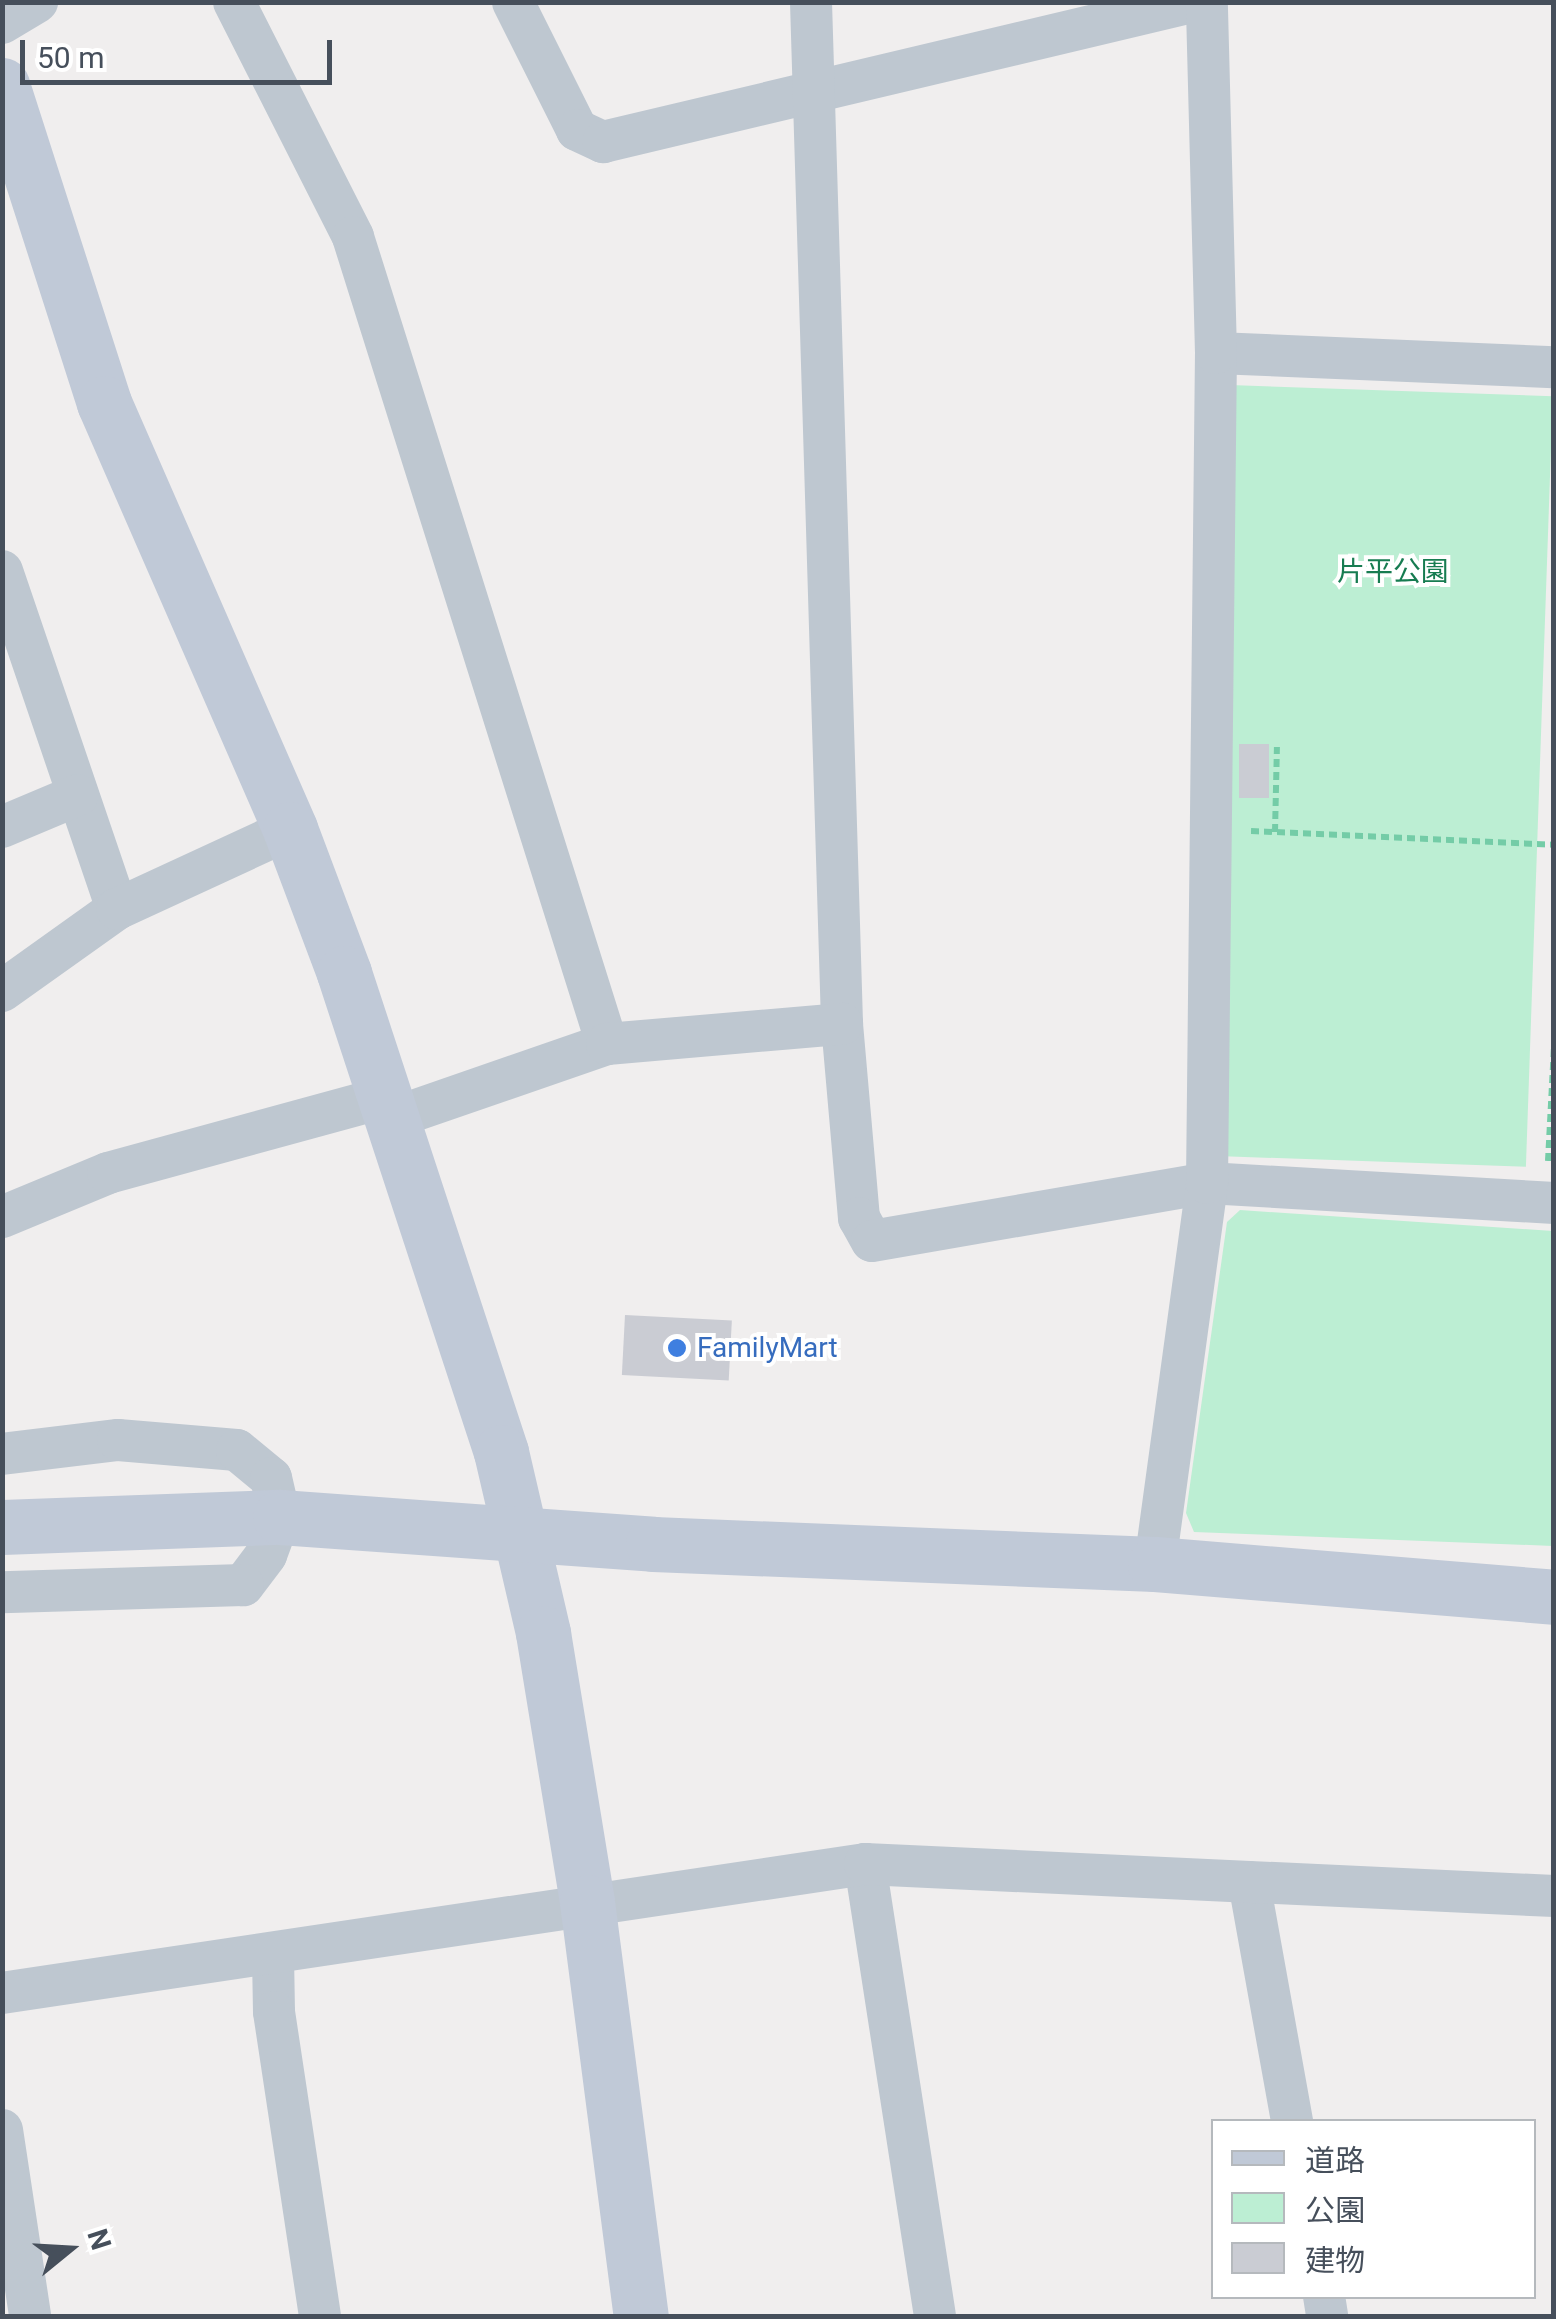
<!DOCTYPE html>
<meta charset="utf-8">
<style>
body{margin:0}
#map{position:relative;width:1556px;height:2319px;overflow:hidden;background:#f0eeee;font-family:Roboto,"Noto Sans JP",sans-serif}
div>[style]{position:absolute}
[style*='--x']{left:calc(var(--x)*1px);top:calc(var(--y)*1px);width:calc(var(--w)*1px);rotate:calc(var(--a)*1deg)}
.green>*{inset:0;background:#bceed3;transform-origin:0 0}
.building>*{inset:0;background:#caccd3;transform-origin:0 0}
.path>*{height:6px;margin-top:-3px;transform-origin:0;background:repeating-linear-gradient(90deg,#74cca7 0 8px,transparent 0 13px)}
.street>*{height:42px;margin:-21px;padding:0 21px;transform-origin:21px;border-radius:21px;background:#bec7d0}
.secondary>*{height:55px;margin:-27.5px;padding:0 27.5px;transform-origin:27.5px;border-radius:27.5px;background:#c0c9d7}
.dots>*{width:28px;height:28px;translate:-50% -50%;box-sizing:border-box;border:5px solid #fff;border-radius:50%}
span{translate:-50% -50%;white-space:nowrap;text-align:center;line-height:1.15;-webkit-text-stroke:8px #fff;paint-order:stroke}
.park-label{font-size:28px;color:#177c51}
.shop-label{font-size:28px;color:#366cbe}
.left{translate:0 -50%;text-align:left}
.frame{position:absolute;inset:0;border:5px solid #464f5b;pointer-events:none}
.legend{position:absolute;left:1211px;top:2119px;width:325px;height:180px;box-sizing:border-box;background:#fff;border:2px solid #b5b9bd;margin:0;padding:12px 18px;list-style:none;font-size:30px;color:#464f5b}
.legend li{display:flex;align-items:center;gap:20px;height:50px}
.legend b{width:50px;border:2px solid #b5b9bd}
.north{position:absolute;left:20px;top:2199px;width:100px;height:100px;-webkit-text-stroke:8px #fff;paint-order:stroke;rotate:72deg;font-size:28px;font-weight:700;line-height:40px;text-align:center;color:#464f5b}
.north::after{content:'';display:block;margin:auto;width:35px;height:45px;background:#464f5b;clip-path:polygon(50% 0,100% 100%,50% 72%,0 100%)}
.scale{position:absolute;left:20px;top:40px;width:312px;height:45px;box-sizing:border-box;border:5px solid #464f5b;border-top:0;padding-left:12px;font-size:30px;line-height:35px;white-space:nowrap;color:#464f5b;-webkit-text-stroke:8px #fff;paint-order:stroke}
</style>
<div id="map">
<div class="green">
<div style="left:1230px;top:385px;width:323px;height:771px;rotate:2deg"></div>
<div style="clip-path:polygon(1240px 1210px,1553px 1231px,1553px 1546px,1194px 1532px,1186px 1513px,1227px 1222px)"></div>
</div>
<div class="building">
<div style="left:1269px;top:744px;width:54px;height:30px;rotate:90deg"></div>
<div style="left:625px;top:1315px;width:107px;height:60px;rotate:3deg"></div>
</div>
<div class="path">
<div style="--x:1251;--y:831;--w:303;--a:2.6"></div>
<div style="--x:1275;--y:832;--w:85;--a:-88.7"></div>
<div style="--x:1548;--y:1161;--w:113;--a:-87"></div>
</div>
<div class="street">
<div style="--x:234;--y:2;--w:263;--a:63.1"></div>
<div style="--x:353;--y:237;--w:846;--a:72.53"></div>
<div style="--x:513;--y:2;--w:143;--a:63.4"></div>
<div style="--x:577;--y:130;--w:29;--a:25"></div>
<div style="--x:603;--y:142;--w:605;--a:-13.37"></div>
<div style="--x:811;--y:2;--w:1022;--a:88.26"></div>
<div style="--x:842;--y:1024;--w:195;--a:85"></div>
<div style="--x:859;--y:1218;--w:26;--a:61"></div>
<div style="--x:872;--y:1241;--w:340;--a:-9.8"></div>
<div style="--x:1207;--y:1183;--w:348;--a:3.3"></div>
<div style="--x:2;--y:23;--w:41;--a:-31"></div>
<div style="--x:1216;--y:353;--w:338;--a:2.4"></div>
<div style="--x:2;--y:571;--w:357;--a:71.2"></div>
<div style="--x:2;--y:827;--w:82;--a:-22.8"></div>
<div style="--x:2;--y:991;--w:141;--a:-35.5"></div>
<div style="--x:117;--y:909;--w:191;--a:-24.8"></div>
<div style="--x:393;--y:1118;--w:226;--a:-19.1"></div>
<div style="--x:607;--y:1044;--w:236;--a:-4.9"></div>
<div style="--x:2;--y:1217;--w:115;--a:-22.5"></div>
<div style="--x:108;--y:1173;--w:288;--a:-15.3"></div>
<div style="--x:2;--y:1454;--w:117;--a:-6.9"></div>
<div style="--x:118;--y:1440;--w:119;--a:4.8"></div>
<div style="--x:237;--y:1450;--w:44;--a:39.5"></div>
<div style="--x:271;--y:1478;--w:40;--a:77"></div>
<div style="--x:280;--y:1517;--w:40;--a:110.2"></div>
<div style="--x:266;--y:1555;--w:38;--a:127"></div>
<div style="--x:243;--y:1585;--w:241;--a:178.3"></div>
<div style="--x:1155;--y:1564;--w:385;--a:-82.2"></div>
<div style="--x:1207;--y:1183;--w:830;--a:-89.38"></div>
<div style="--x:1216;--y:353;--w:351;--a:-91.5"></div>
<div style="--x:865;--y:1864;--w:457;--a:81.2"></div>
<div style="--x:1249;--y:1882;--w:244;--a:79.8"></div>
<div style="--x:273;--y:1955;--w:57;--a:89"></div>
<div style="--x:274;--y:2012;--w:307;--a:81.4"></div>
<div style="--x:2;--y:1993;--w:873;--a:-8.5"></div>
<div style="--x:865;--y:1864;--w:690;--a:2.66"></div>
<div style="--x:2;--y:2130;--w:188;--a:81.4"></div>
<div style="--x:1324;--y:2296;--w:20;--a:81"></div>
</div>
<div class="secondary">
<div style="--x:2;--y:85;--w:334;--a:72.2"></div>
<div style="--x:104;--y:403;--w:465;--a:66.4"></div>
<div style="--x:290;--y:829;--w:154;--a:69.4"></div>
<div style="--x:344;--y:973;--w:504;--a:71.85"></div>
<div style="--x:501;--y:1452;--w:186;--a:76.9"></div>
<div style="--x:543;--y:1633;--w:273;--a:80.7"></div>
<div style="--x:587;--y:1902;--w:418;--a:82.6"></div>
<div style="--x:2;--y:1527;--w:278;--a:-2.1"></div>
<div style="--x:280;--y:1517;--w:374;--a:4.1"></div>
<div style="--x:653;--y:1544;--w:502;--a:2.28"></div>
<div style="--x:1155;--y:1564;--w:400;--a:4.7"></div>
</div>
<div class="dots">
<div style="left:677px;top:1348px;background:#3f7fe0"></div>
</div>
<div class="park-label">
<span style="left:1393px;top:572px">片平公園</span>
</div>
<div class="shop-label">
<span class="left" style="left:697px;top:1348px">FamilyMart</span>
</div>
<div class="frame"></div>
<ul class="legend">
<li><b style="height:12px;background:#c0c9d7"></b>道路</li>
<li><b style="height:28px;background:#bceed3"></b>公園</li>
<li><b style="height:28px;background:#caccd3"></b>建物</li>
</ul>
<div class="north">N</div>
<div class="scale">50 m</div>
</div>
